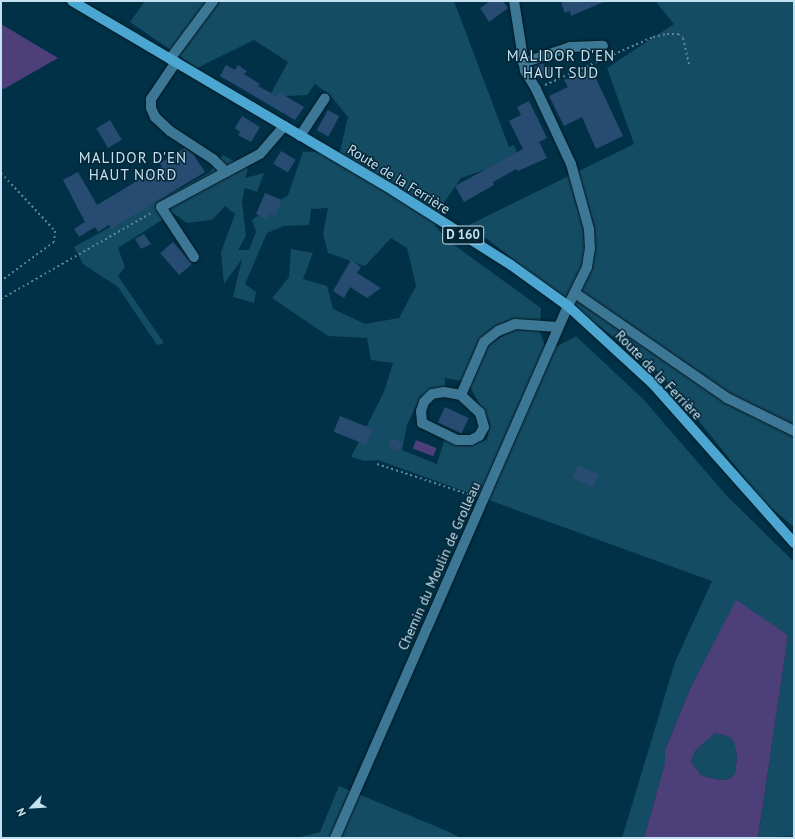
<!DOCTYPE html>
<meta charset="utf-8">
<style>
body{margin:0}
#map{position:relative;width:795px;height:839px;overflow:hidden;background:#003146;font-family:"PT Sans",sans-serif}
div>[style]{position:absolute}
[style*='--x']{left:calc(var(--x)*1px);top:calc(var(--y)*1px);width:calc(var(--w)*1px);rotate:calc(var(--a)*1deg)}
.green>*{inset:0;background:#144c64}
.water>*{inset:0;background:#4c3f7a;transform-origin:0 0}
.building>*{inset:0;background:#274b71;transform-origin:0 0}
.path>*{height:2px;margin-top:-1px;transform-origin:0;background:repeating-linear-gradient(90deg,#5c8396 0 2px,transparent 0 5px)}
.roads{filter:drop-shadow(0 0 1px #051720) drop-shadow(0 0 1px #051720)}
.minor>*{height:10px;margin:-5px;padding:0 5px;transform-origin:5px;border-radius:5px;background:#3c7895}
.major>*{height:10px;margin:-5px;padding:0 5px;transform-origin:5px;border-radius:5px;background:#4ba7d2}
span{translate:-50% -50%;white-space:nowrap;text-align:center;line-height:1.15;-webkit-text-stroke:3px #052635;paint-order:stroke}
.shield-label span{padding:1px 3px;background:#052635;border:1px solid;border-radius:3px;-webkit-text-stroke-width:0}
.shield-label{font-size:13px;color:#c4e1f1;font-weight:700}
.street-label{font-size:14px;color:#c4e1f1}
.neighbourhood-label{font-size:15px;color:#c4e1f1;letter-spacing:1px}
.frame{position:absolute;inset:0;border:2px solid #c4e1f1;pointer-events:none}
.north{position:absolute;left:12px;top:787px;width:40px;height:40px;-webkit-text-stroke:3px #052635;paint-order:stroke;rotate:245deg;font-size:11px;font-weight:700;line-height:16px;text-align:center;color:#c4e1f1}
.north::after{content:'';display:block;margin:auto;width:14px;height:18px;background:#c4e1f1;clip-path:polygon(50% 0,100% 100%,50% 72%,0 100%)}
</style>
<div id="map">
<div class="green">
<div style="clip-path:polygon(145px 1px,454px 1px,509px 147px,514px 145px,519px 158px,461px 178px,443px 204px,435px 226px,450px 242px,541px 308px,540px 324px,513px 322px,481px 342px,461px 381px,445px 378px,445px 389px,432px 399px,421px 395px,407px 425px,402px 450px,437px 464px,445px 438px,468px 444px,487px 440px,490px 423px,469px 385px,488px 345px,516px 328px,539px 329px,547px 352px,576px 336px,644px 400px,727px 496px,794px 562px,794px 836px,758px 838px,788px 635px,736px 601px,691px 687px,665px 750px,665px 763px,644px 838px,622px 838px,675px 662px,712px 581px,378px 460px,364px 461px,351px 457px,384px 392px,393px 363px,371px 360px,367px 338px,328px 336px,272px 298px,289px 277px,291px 249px,313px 253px,303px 279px,327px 286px,333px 309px,365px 324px,399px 318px,416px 286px,407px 248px,391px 238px,365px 266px,328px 253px,323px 234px,328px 208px,311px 209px,309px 225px,284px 226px,267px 233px,245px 284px,256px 292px,254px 303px,233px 297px,242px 259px,224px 284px,221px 252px,235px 214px,225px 206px,212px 220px,187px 223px,173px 213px,118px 248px,125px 267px,118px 276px,164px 343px,157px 345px,118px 287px,83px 264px,74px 247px,210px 172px,223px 155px,248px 169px,245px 178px,264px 173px,257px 192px,245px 188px,242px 201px,246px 236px,238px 250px,249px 250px,256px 232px,252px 220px,288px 195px,303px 152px,340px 151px,348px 117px,330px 95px,315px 84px,307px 95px,269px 97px,288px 62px,254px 40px,197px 68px,130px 22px)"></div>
<div style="clip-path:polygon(655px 1px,794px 1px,794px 527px,765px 503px,661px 374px,469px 225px,634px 144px,607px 68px,674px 24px)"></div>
<div style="clip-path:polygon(715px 733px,730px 737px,734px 742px,737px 757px,735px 774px,729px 779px,720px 780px,702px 776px,691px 762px,695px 751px)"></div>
<div style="clip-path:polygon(339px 786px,447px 831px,461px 838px,296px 838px,320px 832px)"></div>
</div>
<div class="water">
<div style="clip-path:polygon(1px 24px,58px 58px,4px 89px,1px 88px)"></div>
<div style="left:416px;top:440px;width:22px;height:9px;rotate:21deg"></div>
<div style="clip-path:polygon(evenodd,736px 600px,788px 635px,758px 838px,644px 838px,665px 763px,665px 750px,691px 687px,736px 600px,715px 733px,730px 737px,734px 742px,737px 757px,735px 774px,729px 779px,720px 780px,702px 776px,691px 762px,695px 751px,715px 733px)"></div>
</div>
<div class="building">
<div style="clip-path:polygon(490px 1px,503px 1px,508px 8px,489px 22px,480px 8px)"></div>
<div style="clip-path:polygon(566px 1px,606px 1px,571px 16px,570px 11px,565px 13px,561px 3px)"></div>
<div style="clip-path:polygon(543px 63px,546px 68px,550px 66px,554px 74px,541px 80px,534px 66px)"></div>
<div style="clip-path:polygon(226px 65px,235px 70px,238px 65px,247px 71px,244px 74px,260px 84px,258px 86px,277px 96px,279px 92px,304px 107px,295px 120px,220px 76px)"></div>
<div style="clip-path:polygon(591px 68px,623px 136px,596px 149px,582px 117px,564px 126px,549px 96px,568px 87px,564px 80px)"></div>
<div style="clip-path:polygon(529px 101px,547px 138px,539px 142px,547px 158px,518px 171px,516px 169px,493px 182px,494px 185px,464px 202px,455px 186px,523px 149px,509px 121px,521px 115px,517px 107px)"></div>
<div style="left:328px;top:110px;width:13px;height:23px;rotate:29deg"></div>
<div style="clip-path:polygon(242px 116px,260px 127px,251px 142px,238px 135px,240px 132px,235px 128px)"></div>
<div style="left:110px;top:120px;width:23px;height:16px;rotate:59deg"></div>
<div style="clip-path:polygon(185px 148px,193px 154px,205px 172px,111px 229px,109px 225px,98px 232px,95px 227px,79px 237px,74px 229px,85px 222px,63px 180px,78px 172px,97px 205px,162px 166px,160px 163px)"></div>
<div style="left:281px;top:151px;width:17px;height:15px;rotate:31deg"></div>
<div style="clip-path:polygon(265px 193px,282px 200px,275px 216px,269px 213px,267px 219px,256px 214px)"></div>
<div style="clip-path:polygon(144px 234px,151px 244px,141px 249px,135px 239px)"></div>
<div style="left:173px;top:242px;width:29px;height:17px;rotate:49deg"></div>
<div style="clip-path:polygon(351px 260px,361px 267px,357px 273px,381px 288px,367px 298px,350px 287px,344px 298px,333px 291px)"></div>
<div style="left:445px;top:407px;width:26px;height:17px;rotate:25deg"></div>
<div style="left:340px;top:416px;width:35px;height:17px;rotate:22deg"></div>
<div style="clip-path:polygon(392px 438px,402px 443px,399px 451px,388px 447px)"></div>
<div style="left:578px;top:465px;width:23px;height:14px;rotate:25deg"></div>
</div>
<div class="path">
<div style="--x:545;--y:85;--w:118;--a:-24"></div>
<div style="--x:653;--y:37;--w:14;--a:-12"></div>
<div style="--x:667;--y:34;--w:11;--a:0"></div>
<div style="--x:678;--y:34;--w:6;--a:39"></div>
<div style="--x:683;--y:38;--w:27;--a:77"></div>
<div style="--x:1;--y:173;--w:79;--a:47"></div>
<div style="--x:55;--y:231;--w:11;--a:95"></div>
<div style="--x:54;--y:242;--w:66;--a:143.7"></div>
<div style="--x:1;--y:299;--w:175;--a:-29.8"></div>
<div style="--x:377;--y:464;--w:102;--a:18.3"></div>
</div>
<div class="roads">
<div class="minor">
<div style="--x:170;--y:59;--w:72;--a:-53.4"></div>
<div style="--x:176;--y:62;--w:45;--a:124"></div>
<div style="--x:151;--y:99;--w:9;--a:90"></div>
<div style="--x:151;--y:108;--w:10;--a:66"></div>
<div style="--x:155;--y:117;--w:21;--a:43"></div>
<div style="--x:170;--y:131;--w:51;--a:33.1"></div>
<div style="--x:213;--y:159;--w:18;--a:45"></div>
<div style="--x:226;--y:172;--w:38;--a:-28"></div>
<div style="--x:260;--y:154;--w:37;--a:-49"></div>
<div style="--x:523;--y:63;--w:50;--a:-18.8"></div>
<div style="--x:570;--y:47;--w:33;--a:-2"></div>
<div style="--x:300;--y:136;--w:45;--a:-56.7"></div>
<div style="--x:194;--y:257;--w:60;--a:-123.4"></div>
<div style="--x:161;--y:207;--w:74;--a:-28.3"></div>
<div style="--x:575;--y:293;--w:185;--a:34.6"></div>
<div style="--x:727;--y:398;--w:75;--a:26.2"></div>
<div style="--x:461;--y:395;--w:17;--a:-170"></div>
<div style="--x:444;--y:392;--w:12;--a:171"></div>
<div style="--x:432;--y:394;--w:11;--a:135"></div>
<div style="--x:424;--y:402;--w:9;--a:108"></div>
<div style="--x:421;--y:411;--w:12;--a:85"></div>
<div style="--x:422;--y:423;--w:39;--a:26"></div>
<div style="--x:457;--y:440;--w:14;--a:0"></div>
<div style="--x:471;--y:440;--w:9;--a:-27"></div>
<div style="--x:479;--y:436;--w:10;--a:-61"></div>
<div style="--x:484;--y:427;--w:15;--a:-106"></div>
<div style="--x:480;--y:413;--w:26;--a:-137"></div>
<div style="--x:461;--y:395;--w:58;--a:-66.5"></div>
<div style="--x:484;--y:342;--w:18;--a:-38"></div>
<div style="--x:498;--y:331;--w:18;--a:-22"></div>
<div style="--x:515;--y:324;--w:43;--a:4"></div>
<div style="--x:335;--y:838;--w:581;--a:-66.35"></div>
<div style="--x:568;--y:306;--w:43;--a:-64"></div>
<div style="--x:587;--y:267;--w:18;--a:-81"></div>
<div style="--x:590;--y:249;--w:20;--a:-93"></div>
<div style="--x:589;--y:229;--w:67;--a:-105.5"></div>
<div style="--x:571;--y:164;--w:83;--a:-115"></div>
<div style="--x:536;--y:89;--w:21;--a:-121"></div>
<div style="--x:525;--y:71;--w:71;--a:-98.9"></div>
</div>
<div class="major">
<div style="--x:72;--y:1;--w:374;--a:30.5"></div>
<div style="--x:394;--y:191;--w:138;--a:32.3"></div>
<div style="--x:511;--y:265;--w:70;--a:35.7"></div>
<div style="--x:568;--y:306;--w:115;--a:42.5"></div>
<div style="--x:653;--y:384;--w:213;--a:48.4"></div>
</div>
</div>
<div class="shield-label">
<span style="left:463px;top:235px">D 160</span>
</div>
<div class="street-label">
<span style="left:399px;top:179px;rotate:32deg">Route de la Ferrière</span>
<span style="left:659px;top:375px;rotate:46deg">Route de la Ferrière</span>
<span style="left:439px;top:566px;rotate:-66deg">Chemin du Moulin de Grolleau</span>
</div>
<div class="neighbourhood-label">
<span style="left:561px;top:64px">MALIDOR D'EN<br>HAUT SUD</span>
<span style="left:133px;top:166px">MALIDOR D'EN<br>HAUT NORD</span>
</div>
<div class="frame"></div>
<div class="north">N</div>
</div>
